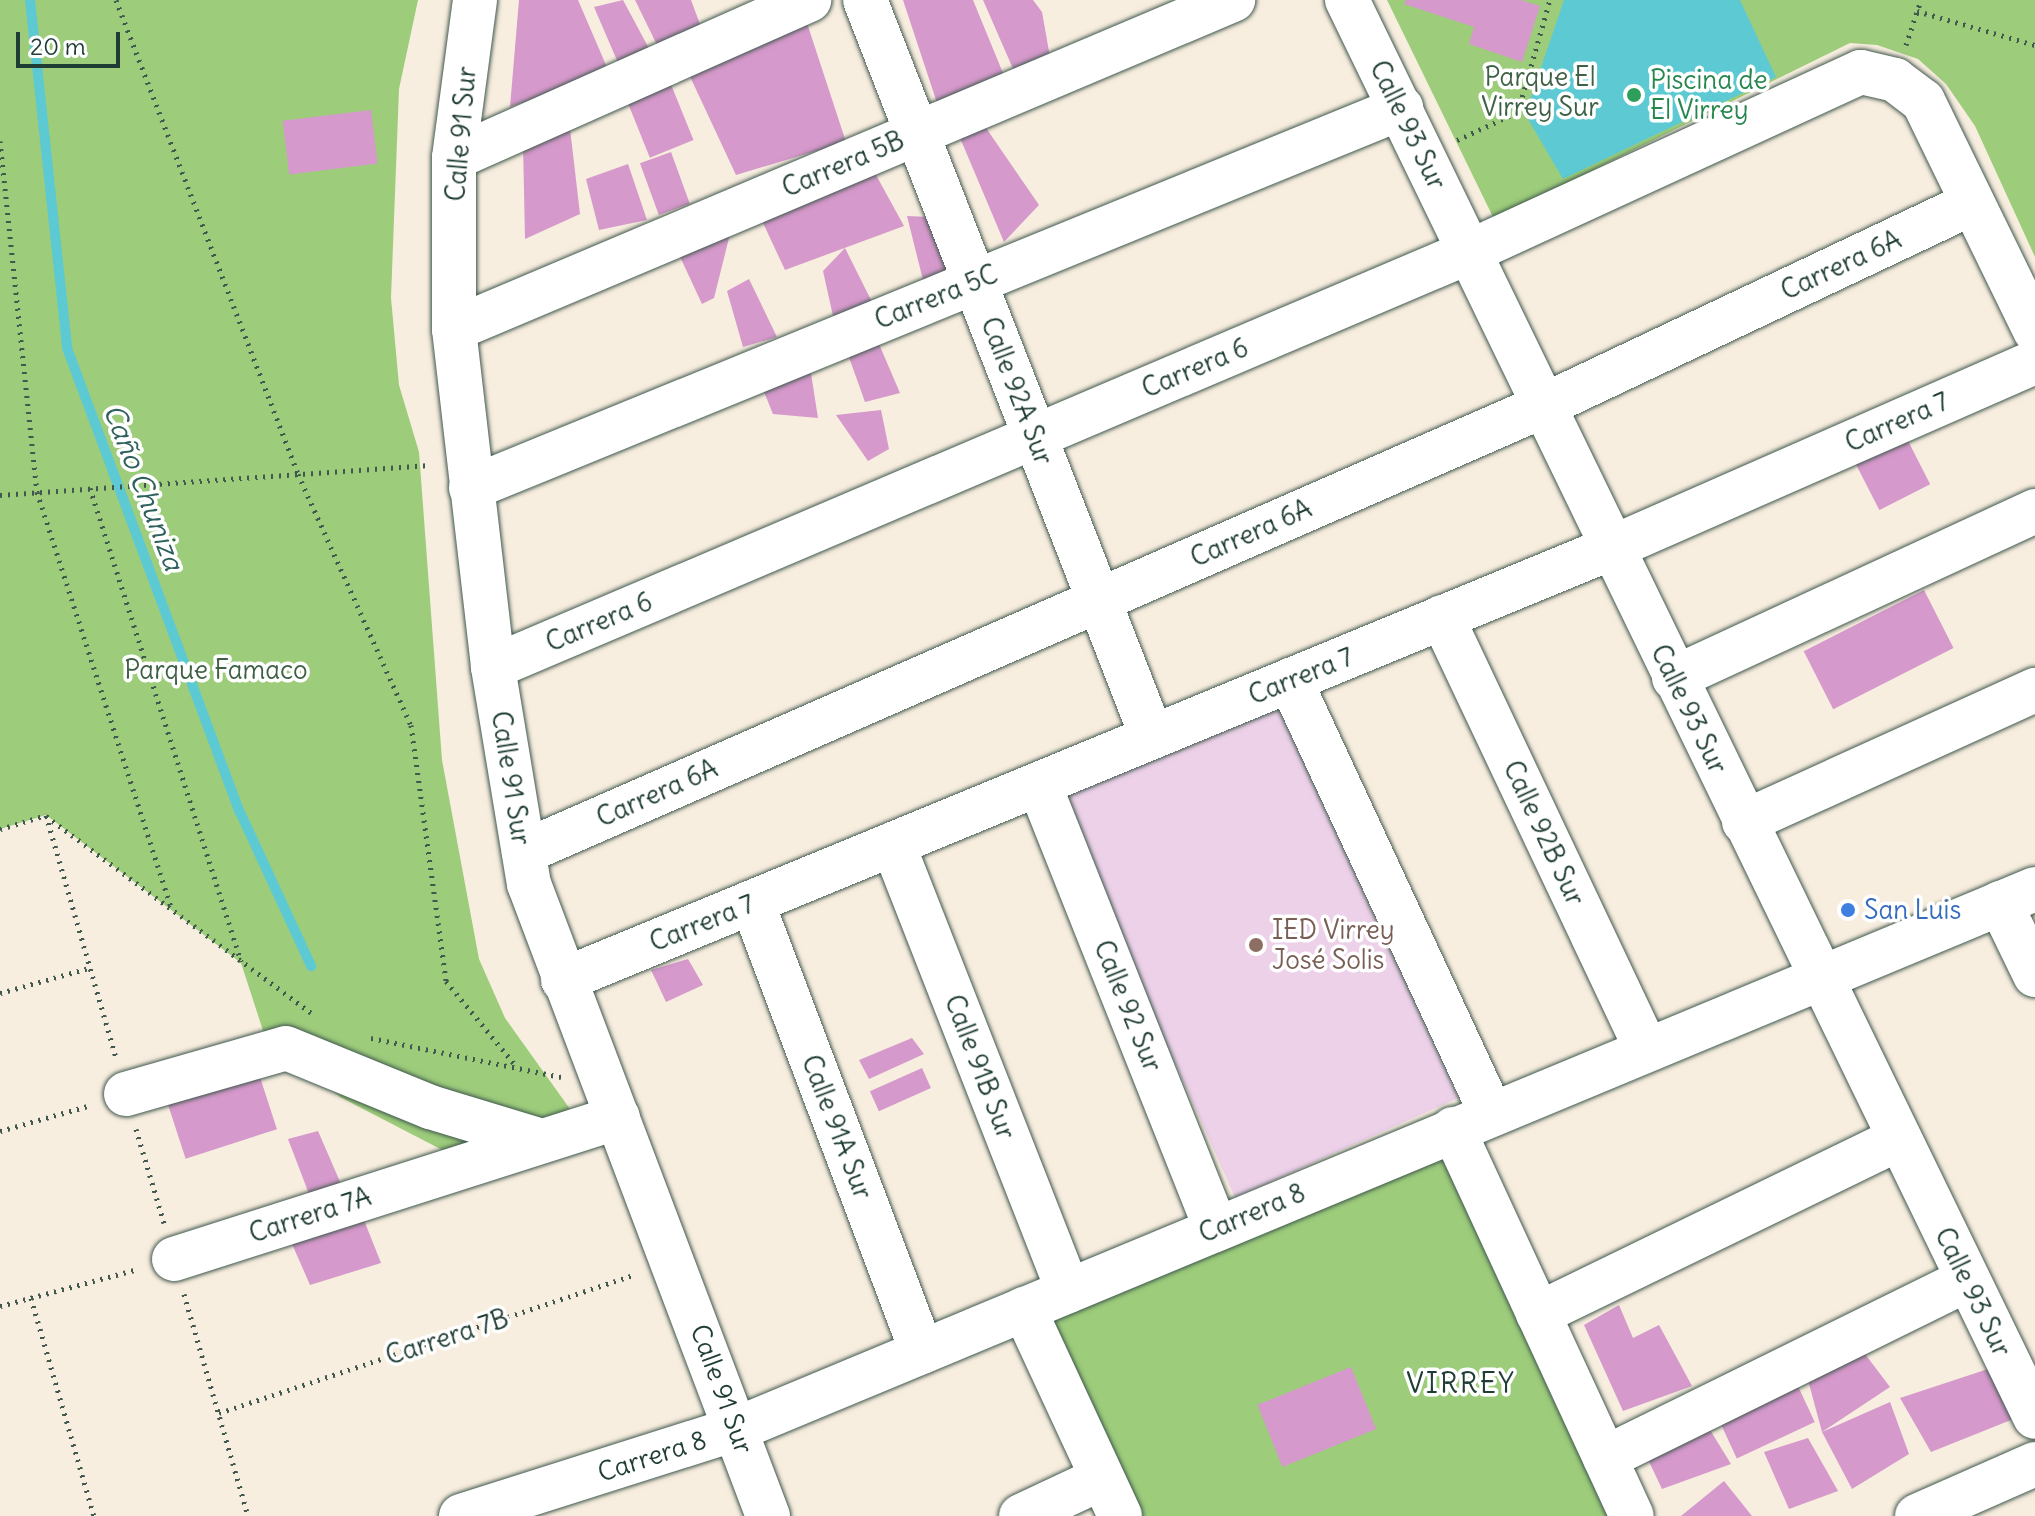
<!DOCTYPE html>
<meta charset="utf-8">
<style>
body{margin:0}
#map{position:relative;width:2035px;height:1516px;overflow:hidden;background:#f8eedf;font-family:Delius,sans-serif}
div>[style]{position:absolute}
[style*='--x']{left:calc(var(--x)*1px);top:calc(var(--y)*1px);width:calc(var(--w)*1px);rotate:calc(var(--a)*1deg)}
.built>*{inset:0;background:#edd1e9;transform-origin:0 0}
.green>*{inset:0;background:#9dcc7b}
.water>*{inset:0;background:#5dcad3}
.stream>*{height:10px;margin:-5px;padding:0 5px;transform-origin:5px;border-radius:5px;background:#5dcad3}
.building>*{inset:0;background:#d599cb;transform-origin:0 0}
.path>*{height:5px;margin-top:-2.5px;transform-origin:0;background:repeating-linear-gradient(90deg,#40584e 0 2px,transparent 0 8px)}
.roads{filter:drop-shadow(0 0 2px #40584e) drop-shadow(0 0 2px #40584e)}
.minor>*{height:44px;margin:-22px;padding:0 22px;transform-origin:22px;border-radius:22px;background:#fff}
.dots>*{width:22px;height:22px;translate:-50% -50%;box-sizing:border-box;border:4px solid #fff;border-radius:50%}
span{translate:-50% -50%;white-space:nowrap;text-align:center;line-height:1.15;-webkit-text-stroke:7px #fff;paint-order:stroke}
.park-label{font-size:26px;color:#3e6146}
.leisure-label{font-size:26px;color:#27864d}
.left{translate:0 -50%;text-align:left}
.street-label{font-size:26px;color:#1f3d34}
.shop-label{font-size:26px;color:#366cbe}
.education-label{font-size:26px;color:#785e54}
.water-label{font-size:28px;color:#2e605c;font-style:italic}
.neighbourhood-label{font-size:28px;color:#1f3d34;letter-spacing:2px}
.scale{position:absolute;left:16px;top:32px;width:104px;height:36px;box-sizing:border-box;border:4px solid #1f3d34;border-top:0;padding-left:10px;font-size:24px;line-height:28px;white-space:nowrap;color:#1f3d34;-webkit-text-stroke:6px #fff;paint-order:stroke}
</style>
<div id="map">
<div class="built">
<div style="left:1279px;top:694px;width:442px;height:245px;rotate:66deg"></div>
</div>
<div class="green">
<div style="clip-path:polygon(0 0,418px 0,399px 89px,391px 298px,399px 385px,419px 452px,442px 760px,479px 959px,505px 1018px,570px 1109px,450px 1154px,340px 1097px,286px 1048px,270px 1052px,241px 963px,46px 815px,0 829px)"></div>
<div style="clip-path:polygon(1387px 0,2035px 0,2035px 257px,1975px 126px,1946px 84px,1918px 59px,1877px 45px,1850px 43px,1494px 219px)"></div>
<div style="clip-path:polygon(1444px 1155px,1611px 1516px,1139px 1516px,1049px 1320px)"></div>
</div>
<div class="water">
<div style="clip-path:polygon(1564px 0,1740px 0,1776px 77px,1563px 179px,1525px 114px)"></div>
</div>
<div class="stream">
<div style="--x:30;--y:0;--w:350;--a:83.9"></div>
<div style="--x:67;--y:348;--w:495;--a:69.6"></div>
<div style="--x:240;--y:812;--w:170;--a:65.2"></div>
</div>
<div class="building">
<div style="clip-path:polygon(519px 0,578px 0,609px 72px,510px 107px)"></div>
<div style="clip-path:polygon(623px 0,653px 56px,619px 65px,594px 7px)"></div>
<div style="clip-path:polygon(635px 0,691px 0,704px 35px,657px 45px)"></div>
<div style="clip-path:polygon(903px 0,973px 0,1005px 78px,937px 103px)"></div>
<div style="clip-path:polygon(983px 0,1033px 0,1042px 12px,1050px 57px,1014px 71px)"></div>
<div style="clip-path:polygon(1406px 0,1521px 0,1540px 6px,1522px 62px,1469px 44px,1474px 27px,1404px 4px)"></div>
<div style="clip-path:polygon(804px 14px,846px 142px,736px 175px,686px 68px)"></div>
<div style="left:668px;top:77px;width:68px;height:47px;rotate:68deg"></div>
<div style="left:371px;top:110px;width:54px;height:89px;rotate:83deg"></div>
<div style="clip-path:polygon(569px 120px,580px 214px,525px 239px,523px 143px)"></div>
<div style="clip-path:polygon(984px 125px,1039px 205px,1004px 242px,955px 126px)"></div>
<div style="left:671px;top:152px;width:55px;height:33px;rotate:70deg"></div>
<div style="clip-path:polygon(628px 164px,647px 220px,599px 230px,586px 179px)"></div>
<div style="clip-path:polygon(870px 164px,904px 226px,785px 270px,757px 210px)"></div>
<div style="clip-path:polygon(907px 216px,930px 217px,948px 274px,925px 288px)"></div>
<div style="clip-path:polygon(732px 226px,714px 298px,702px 304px,675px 246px)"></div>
<div style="clip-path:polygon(845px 248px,873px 304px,833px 316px,823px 271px)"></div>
<div style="clip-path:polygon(749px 279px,777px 337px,743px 347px,727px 291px)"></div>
<div style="clip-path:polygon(876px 337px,900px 393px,865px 402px,846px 349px)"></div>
<div style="clip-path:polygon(810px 367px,818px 418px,773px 414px,760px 382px)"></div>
<div style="clip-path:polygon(881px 410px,889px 449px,868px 461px,836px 415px)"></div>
<div style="left:1902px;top:429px;width:62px;height:57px;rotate:63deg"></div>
<div style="left:1924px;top:590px;width:65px;height:135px;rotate:63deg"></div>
<div style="clip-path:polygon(688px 959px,703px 985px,666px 1002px,651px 970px)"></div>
<div style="clip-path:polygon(912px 1038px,924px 1054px,869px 1079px,859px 1060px)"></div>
<div style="left:922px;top:1068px;width:22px;height:57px;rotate:66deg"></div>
<div style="left:259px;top:1074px;width:58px;height:96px;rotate:72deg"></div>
<div style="clip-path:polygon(318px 1131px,341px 1184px,309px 1194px,288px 1139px)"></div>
<div style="clip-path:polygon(358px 1205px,381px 1263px,310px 1285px,285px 1228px)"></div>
<div style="clip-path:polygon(1619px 1305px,1633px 1338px,1659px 1325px,1692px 1386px,1623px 1411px,1584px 1325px)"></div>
<div style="clip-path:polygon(1865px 1354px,1890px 1387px,1822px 1432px,1808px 1380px)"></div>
<div style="left:1351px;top:1367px;width:67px;height:101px;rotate:68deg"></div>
<div style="clip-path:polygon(1988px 1369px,2021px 1416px,1931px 1452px,1900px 1398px)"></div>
<div style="left:1797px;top:1384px;width:42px;height:86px;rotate:65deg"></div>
<div style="clip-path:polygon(1890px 1402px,1909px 1454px,1852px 1489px,1822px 1432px)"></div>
<div style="clip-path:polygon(1707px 1425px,1731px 1464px,1662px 1489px,1644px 1451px)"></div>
<div style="clip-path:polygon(1808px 1438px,1838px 1491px,1789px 1509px,1764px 1452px)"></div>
<div style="clip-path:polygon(1724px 1481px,1752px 1516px,1681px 1516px)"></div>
</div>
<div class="path">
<div style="--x:116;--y:0;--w:508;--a:68.99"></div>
<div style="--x:298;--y:474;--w:275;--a:65.8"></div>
<div style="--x:411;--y:725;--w:258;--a:82.2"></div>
<div style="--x:446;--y:981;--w:112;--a:50.5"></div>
<div style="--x:1917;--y:11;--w:123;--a:16.1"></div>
<div style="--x:1906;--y:45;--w:47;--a:-71.6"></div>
<div style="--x:1457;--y:140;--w:67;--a:-24.7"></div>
<div style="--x:1518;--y:112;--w:116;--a:-74.1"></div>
<div style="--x:0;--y:141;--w:353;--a:84"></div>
<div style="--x:37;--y:492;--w:436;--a:72.1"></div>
<div style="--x:90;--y:488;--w:497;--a:72.3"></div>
<div style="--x:0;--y:495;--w:431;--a:-4"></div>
<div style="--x:46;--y:815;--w:253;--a:73.9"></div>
<div style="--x:46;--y:816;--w:330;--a:36.6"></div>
<div style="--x:0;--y:829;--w:48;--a:-16.9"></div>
<div style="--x:0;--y:993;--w:92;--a:-15.7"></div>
<div style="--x:371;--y:1038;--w:194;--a:11.6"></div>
<div style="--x:136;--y:1129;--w:98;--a:73.4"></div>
<div style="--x:0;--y:1131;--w:95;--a:-15.9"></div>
<div style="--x:184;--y:1294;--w:231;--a:73.9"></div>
<div style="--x:31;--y:1298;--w:227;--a:73.9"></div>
<div style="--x:0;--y:1306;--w:143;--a:-15"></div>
<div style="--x:219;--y:1413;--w:438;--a:-18.4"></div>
</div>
<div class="roads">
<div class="minor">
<div style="--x:475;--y:0;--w:159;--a:97.6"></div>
<div style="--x:454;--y:158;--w:171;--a:90"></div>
<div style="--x:454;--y:329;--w:340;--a:83.4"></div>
<div style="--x:493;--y:667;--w:220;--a:80.6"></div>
<div style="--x:529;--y:884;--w:676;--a:69.29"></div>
<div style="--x:865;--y:0;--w:791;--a:68.72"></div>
<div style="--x:1347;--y:0;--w:1575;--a:64.1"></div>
<div style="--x:454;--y:158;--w:389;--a:-24"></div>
<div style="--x:454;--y:329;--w:846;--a:-22.9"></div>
<div style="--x:471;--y:488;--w:1005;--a:-22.23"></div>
<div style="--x:1442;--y:617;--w:477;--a:64.7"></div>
<div style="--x:493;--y:667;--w:1061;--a:-23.04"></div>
<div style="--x:1469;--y:252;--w:431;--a:-24.7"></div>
<div style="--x:1861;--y:72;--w:35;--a:13"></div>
<div style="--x:1895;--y:80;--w:35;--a:37"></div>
<div style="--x:1923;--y:101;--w:256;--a:64"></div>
<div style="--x:1674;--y:678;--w:398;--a:-24.8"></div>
<div style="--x:1290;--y:680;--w:477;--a:65.1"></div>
<div style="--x:1039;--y:784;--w:478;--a:68.3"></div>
<div style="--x:1744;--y:822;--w:320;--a:-24.4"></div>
<div style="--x:893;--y:844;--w:480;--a:68.6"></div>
<div style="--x:524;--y:852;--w:1112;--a:-23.64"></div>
<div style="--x:1543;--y:406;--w:475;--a:-25.3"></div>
<div style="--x:752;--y:902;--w:481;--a:69.3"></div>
<div style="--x:2000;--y:903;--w:80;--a:64.1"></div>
<div style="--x:563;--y:980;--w:1134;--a:-22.4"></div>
<div style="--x:1611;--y:548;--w:463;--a:-23.7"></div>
<div style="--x:126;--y:1094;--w:166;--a:-16"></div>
<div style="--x:286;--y:1048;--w:156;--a:22.3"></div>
<div style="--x:430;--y:1107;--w:117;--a:16.9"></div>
<div style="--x:1453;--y:1129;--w:426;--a:65.2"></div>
<div style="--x:174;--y:1259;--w:466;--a:-17.7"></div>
<div style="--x:1024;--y:1309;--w:228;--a:65.1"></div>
<div style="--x:1538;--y:1314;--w:400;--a:-25.9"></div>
<div style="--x:1605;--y:1458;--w:403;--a:-26.2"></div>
<div style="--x:461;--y:1516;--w:292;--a:-17.6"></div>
<div style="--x:739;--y:1428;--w:1404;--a:-22.58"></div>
<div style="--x:1021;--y:1516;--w:89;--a:-25.1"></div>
<div style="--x:1917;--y:1516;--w:129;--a:-23.8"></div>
</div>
</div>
<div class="dots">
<div style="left:1634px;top:95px;background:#2e9e5b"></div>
<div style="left:1848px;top:910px;background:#3f7fe0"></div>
<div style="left:1256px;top:945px;background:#8d6e63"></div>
</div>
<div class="park-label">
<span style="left:1540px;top:92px">Parque El<br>Virrey Sur</span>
<span style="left:216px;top:670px">Parque Famaco</span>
</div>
<div class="leisure-label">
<span class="left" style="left:1650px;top:95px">Piscina de<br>El Virrey</span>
</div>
<div class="street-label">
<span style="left:1408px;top:125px;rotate:64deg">Calle 93 Sur</span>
<span style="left:461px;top:134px;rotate:-85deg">Calle 91 Sur</span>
<span style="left:843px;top:164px;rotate:-23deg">Carrera 5B</span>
<span style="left:1841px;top:265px;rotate:-25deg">Carrera 6A</span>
<span style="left:936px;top:297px;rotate:-22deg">Carrera 5C</span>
<span style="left:1195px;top:368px;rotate:-23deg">Carrera 6</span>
<span style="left:1017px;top:391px;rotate:69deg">Calle 92A Sur</span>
<span style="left:1897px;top:422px;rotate:-24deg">Carrera 7</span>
<span style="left:1251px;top:533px;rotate:-24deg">Carrera 6A</span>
<span style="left:599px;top:622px;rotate:-23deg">Carrera 6</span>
<span style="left:1301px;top:676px;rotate:-22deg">Carrera 7</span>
<span style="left:1689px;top:709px;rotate:64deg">Calle 93 Sur</span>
<span style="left:511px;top:778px;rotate:81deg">Calle 91 Sur</span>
<span style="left:657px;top:793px;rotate:-24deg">Carrera 6A</span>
<span style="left:1544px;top:833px;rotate:65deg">Calle 92B Sur</span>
<span style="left:702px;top:923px;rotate:-22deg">Carrera 7</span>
<span style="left:1128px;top:1006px;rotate:68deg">Calle 92 Sur</span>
<span style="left:980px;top:1067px;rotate:69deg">Calle 91B Sur</span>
<span style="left:837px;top:1127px;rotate:69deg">Calle 91A Sur</span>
<span style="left:1252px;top:1213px;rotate:-23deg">Carrera 8</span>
<span style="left:310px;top:1215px;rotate:-18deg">Carrera 7A</span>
<span style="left:1973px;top:1292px;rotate:64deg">Calle 93 Sur</span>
<span style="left:447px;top:1337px;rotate:-18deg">Carrera 7B</span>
<span style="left:722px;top:1389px;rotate:70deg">Calle 91 Sur</span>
<span style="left:652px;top:1456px;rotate:-18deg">Carrera 8</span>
</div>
<div class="shop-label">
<span class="left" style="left:1864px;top:910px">San Luis</span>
</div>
<div class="education-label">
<span class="left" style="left:1272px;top:945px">IED Virrey<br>José Solis</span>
</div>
<div class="water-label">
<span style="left:144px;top:487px;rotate:69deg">Caño Chuniza</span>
</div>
<div class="neighbourhood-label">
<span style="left:1461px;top:1383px">VIRREY</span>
</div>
<div class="scale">20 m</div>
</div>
